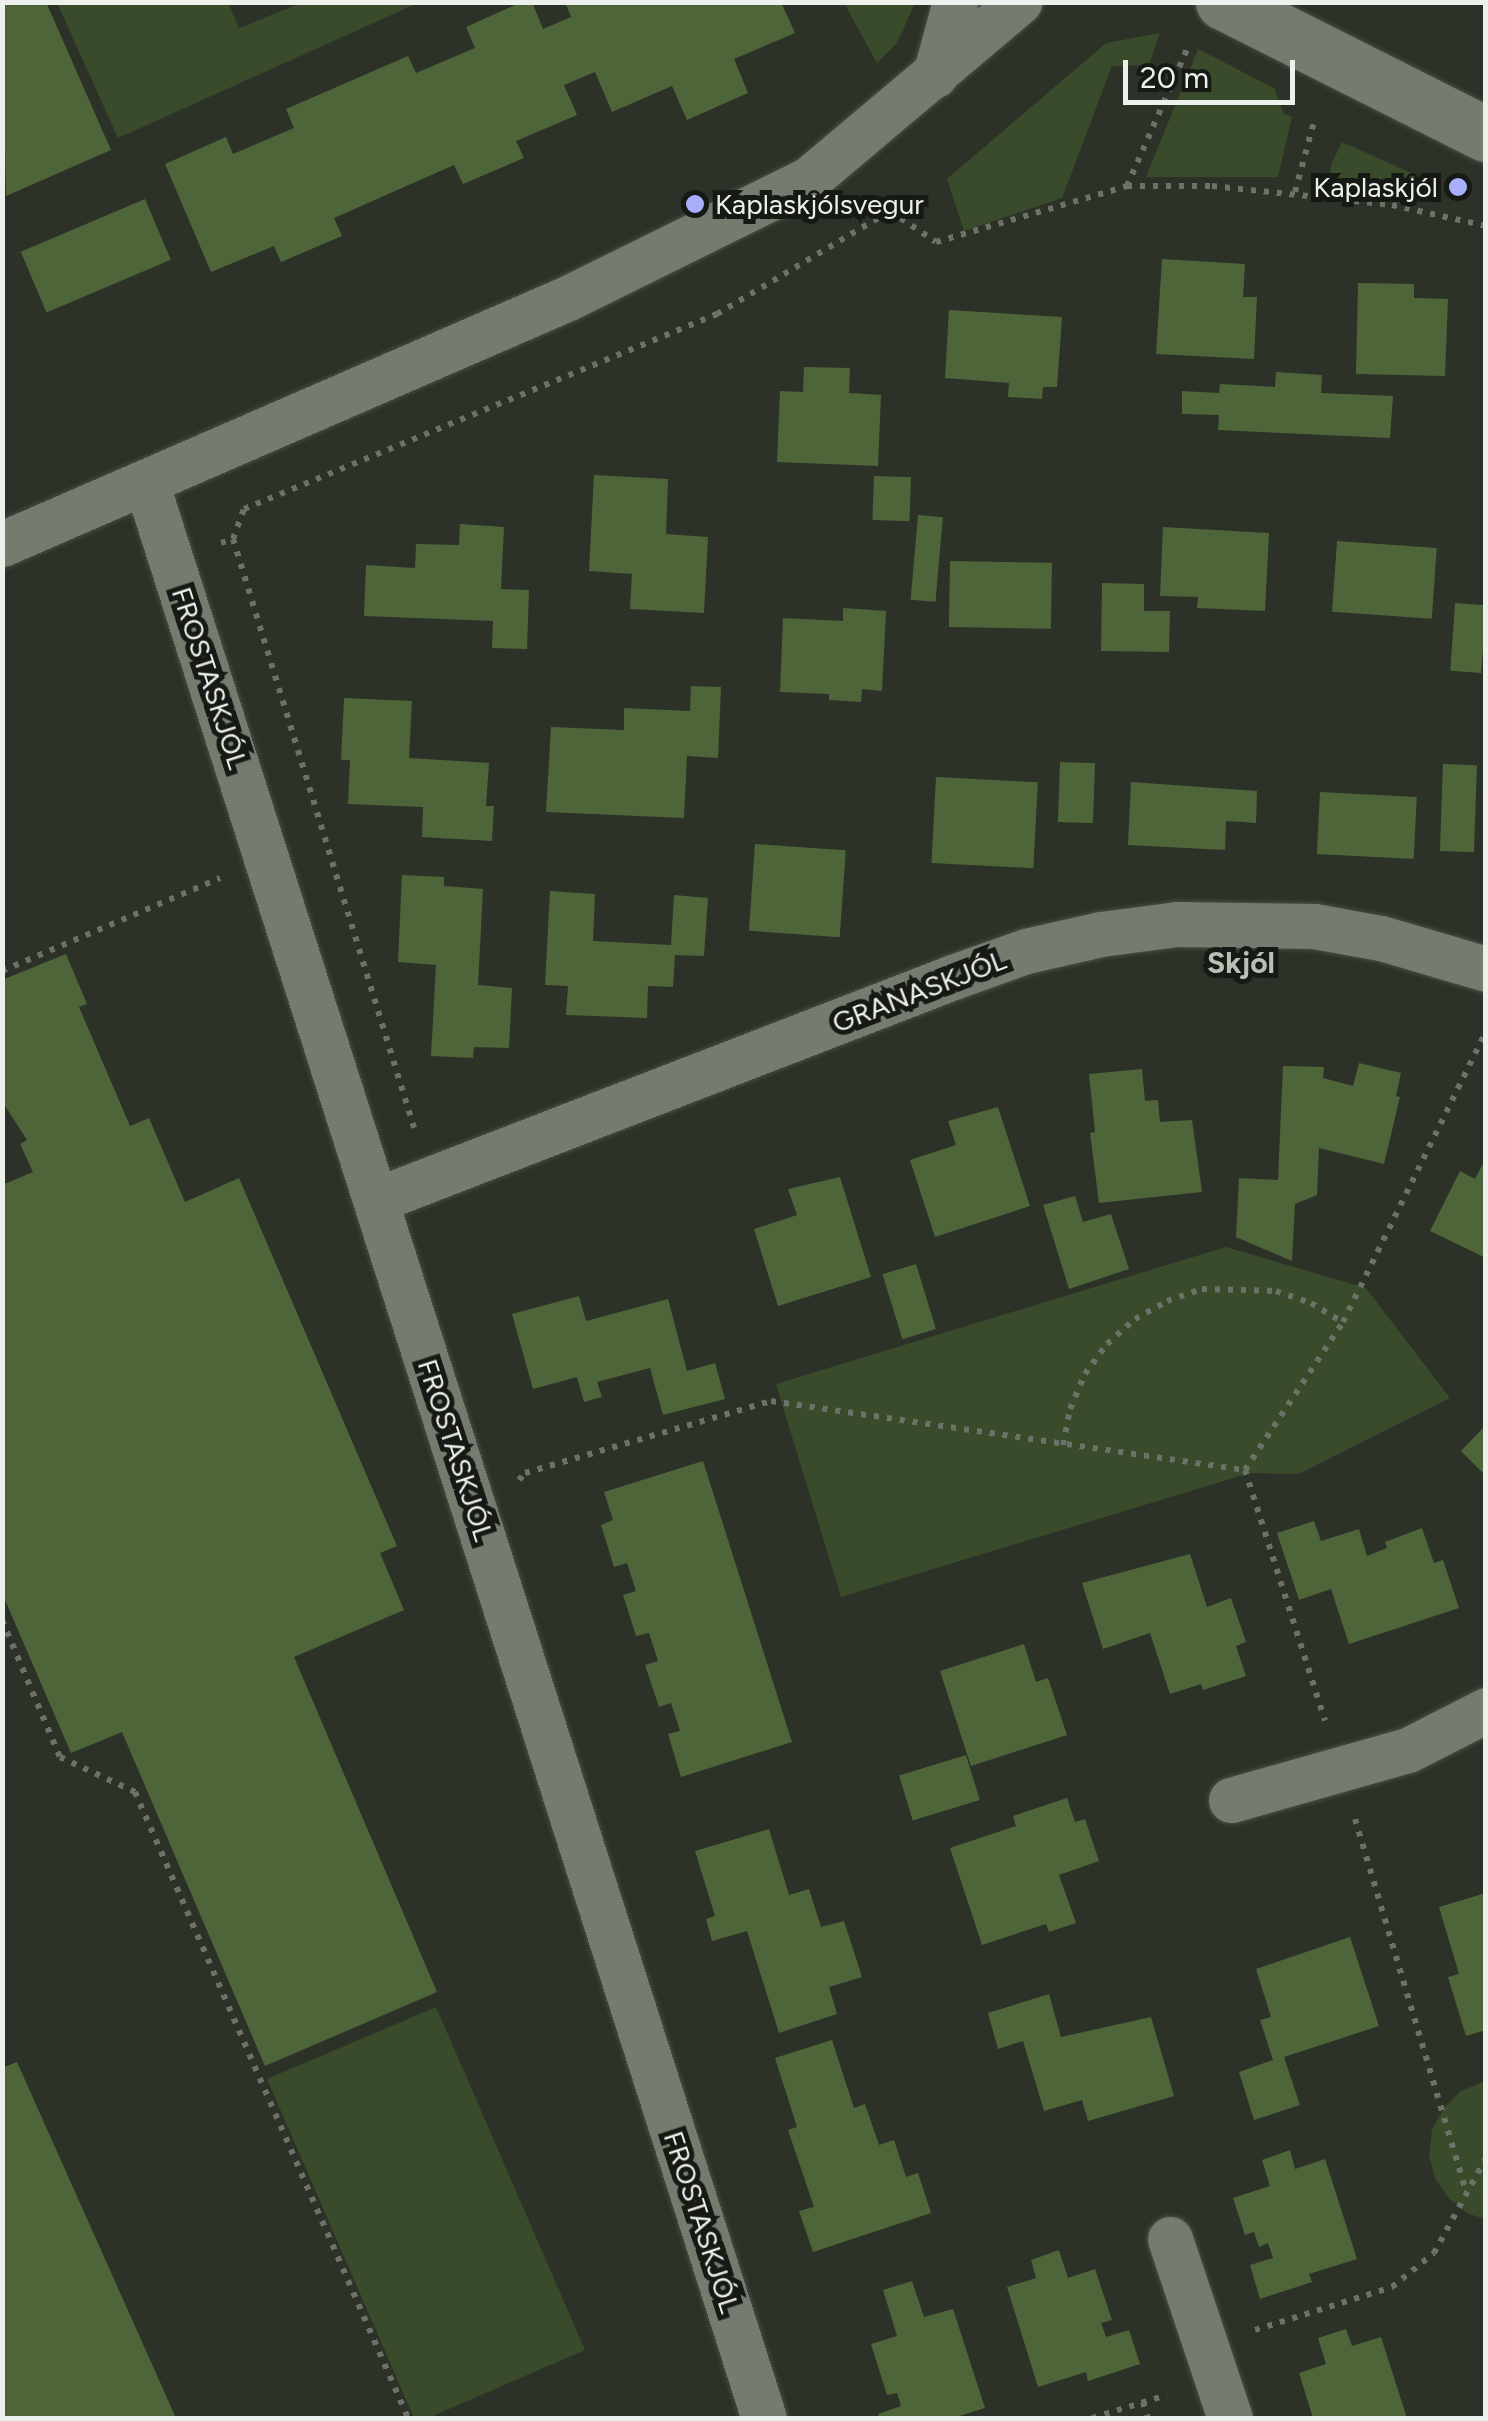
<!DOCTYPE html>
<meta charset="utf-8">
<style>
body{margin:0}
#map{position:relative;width:1488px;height:2421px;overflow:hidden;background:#2d3228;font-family:Figtree,sans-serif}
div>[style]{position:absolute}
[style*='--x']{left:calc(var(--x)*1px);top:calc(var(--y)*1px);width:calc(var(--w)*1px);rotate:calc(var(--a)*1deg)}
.green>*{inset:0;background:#394b2a}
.building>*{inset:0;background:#4e653a;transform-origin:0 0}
.path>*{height:6px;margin-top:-3px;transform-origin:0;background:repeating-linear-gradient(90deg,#6d7269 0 5px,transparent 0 13px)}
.roads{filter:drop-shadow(0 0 2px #494e45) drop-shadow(0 0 2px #494e45)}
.street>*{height:45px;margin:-22.5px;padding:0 22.5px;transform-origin:22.5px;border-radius:22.5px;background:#747b6f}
.secondary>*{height:55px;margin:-27.5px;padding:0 27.5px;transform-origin:27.5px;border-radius:27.5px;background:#747b6f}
.dots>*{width:28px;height:28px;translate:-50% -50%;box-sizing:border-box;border:5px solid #171915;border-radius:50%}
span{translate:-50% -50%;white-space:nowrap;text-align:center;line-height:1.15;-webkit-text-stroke:10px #171915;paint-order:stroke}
.poi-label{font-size:28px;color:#edf1eb}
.right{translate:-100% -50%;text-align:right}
.left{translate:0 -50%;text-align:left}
.street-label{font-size:28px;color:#edf1eb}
.neighbourhood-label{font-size:30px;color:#bac1b4;font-weight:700}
.frame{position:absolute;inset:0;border:5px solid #edf1eb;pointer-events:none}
.scale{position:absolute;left:1123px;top:60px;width:172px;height:45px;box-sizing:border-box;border:5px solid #edf1eb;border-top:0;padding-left:12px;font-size:30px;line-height:35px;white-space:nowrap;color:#edf1eb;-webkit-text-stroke:8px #171915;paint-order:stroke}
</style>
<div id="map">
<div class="green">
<div style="clip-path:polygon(57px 3px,228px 3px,239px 28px,301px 3px,418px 3px,118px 138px)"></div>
<div style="clip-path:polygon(844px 3px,915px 3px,897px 43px,877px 63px)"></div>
<div style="clip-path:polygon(1160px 33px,1149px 65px,1112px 66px,1062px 198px,964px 231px,947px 179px,1106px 43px)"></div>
<div style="clip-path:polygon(1198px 49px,1274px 88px,1284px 114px,1292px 117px,1278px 177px,1146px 177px)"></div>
<div style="clip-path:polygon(1342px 142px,1420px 177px,1408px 204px,1328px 194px,1331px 165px)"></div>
<div style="clip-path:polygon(1226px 1247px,1366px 1288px,1450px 1398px,1299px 1474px,1250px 1473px,841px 1597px,776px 1384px)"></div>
<div style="clip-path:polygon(436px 2007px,585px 2350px,428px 2418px,414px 2418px,267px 2079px)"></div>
<div style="clip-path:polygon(1485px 2081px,1486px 2081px,1485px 2219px,1469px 2214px,1449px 2199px,1435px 2178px,1429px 2155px,1432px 2130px,1444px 2108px,1461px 2091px)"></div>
</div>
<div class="building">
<div style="clip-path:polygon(2px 2px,46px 2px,111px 150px,6px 196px)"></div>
<div style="clip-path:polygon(522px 2px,532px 2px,543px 29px,571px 17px,565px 2px,781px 2px,795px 33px,734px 59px,748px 93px,687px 120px,672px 86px,612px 112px,595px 72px,564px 85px,577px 115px,516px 141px,524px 158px,463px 184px,454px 165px,334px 218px,342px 236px,281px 262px,274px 246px,211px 272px,165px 164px,226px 137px,233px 154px,294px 128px,286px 109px,408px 56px,416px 73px,475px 48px,466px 27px)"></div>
<div style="left:145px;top:199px;width:66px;height:135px;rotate:67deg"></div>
<div style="clip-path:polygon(1162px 259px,1245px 264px,1243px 297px,1257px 297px,1254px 359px,1156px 354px)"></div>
<div style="clip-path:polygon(1358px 283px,1414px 284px,1414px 298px,1448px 299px,1445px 376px,1356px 374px)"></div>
<div style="clip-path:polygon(949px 310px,1062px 317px,1057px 387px,1043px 387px,1042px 399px,1008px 397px,1009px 383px,945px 378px)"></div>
<div style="clip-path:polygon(804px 367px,850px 368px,849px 393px,881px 395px,878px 466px,777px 462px,780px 391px,803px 392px)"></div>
<div style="clip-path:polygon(1276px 372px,1322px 375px,1321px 393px,1393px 396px,1390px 438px,1218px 430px,1219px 415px,1182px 414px,1182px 391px,1219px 393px,1220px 384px,1275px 387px)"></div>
<div style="clip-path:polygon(594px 475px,668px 479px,666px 534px,708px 537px,704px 613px,630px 609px,632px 574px,589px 571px)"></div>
<div style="left:874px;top:476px;width:37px;height:44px;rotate:2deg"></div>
<div style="left:918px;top:515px;width:25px;height:85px;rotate:5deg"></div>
<div style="clip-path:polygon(460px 524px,504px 527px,501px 589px,529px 590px,527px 649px,492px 648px,493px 621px,364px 616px,366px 565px,415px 568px,416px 544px,459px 545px)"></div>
<div style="clip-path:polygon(1163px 527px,1269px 533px,1265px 611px,1197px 608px,1198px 597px,1160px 596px)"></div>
<div style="left:1337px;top:541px;width:100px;height:71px;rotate:4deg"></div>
<div style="left:950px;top:561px;width:102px;height:66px;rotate:1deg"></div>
<div style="clip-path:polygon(1102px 583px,1144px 584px,1144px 611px,1170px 611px,1169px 652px,1101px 651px)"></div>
<div style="left:1455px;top:603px;width:31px;height:68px;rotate:4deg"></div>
<div style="clip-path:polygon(843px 608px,886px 611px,882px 691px,862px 689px,861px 702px,829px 700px,829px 694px,780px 692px,783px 618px,843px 621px)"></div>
<div style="clip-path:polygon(691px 686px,721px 687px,718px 758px,687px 756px,684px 818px,546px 812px,551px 727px,624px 730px,624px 708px,690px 711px)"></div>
<div style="clip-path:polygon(344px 698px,412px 701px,409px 758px,489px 763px,486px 806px,494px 806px,492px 841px,422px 837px,423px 807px,348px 804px,350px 760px,341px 760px)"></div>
<div style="left:1060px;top:762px;width:35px;height:60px;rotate:2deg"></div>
<div style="left:1443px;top:764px;width:34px;height:87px;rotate:2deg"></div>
<div style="left:936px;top:777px;width:102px;height:86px;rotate:3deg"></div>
<div style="clip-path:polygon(1131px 782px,1257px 791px,1256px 823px,1226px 821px,1225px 850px,1128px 845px)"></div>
<div style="left:1320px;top:792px;width:97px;height:62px;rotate:3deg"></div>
<div style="left:755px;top:844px;width:91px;height:87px;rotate:4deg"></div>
<div style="clip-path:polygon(402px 875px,444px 877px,444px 886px,483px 889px,478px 985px,512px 988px,509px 1048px,474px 1047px,473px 1058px,431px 1056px,436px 965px,398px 962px)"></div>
<div style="clip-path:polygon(550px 891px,595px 894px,593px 941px,671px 945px,674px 895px,708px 898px,704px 956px,675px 955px,673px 987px,648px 986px,647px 1018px,566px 1015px,568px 986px,545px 985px)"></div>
<div style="clip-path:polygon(66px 954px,87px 1004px,79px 1007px,130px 1126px,149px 1118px,185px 1202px,239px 1178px,397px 1546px,380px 1553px,404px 1610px,294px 1657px,437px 1992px,265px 2066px,122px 1732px,71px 1753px,2px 1593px,2px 1185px,33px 1172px,20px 1144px,27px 1140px,2px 1101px,2px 980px)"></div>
<div style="clip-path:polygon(1359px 1063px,1401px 1073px,1396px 1096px,1400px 1097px,1384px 1164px,1319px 1148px,1317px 1195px,1295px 1204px,1292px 1261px,1236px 1237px,1239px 1178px,1278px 1180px,1283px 1066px,1324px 1067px,1323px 1078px,1353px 1086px)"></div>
<div style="clip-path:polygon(1142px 1069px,1145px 1101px,1158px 1100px,1160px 1122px,1192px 1120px,1202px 1192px,1099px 1203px,1090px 1133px,1095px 1132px,1089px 1074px)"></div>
<div style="clip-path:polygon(998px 1107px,1030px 1206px,935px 1237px,910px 1160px,956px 1145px,948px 1121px)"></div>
<div style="clip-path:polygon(1486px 1158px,1486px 1258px,1430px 1231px,1460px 1171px,1475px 1179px)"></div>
<div style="clip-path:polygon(840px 1177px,871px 1277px,778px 1306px,754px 1229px,797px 1215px,788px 1189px)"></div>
<div style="clip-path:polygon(1075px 1196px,1083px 1222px,1111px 1214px,1129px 1269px,1069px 1289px,1043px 1205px)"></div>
<div style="left:916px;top:1264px;width:68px;height:35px;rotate:73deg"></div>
<div style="clip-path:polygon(579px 1296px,586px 1321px,668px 1299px,687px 1371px,715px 1363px,725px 1399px,663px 1415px,650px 1368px,597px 1382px,602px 1397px,584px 1402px,577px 1377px,533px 1389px,512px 1314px)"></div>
<div style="clip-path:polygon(1486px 1425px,1486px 1476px,1461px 1451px)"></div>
<div style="clip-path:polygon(703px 1461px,792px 1742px,681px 1777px,668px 1734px,680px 1731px,671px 1703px,659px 1707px,645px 1665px,658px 1661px,649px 1633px,636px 1636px,623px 1595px,636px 1591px,627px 1563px,614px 1567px,601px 1525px,613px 1520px,604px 1492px)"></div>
<div style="clip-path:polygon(1314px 1521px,1321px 1541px,1359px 1529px,1367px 1556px,1387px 1548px,1385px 1542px,1422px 1528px,1434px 1563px,1443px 1560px,1459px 1608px,1349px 1644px,1331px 1589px,1299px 1600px,1277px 1533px)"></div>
<div style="clip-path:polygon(1190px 1554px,1207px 1607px,1231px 1598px,1246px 1642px,1236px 1646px,1246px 1676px,1203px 1690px,1201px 1684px,1170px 1694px,1150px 1633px,1103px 1649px,1082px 1583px)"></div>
<div style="clip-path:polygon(1024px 1644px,1036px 1682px,1048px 1678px,1067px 1735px,971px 1766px,940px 1671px)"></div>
<div style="left:966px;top:1755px;width:47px;height:70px;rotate:73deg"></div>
<div style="clip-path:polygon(1067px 1798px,1075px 1822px,1085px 1819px,1099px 1861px,1059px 1875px,1076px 1923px,1049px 1932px,1046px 1924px,982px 1945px,950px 1848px,1016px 1826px,1013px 1816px)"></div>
<div style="clip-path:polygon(769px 1829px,789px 1895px,809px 1889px,821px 1927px,844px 1921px,862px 1977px,829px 1987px,837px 2014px,779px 2033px,747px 1931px,712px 1941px,706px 1919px,715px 1916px,695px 1851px)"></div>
<div style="clip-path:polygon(1486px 1893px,1486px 2030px,1466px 2036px,1448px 1977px,1459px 1974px,1439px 1907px)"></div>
<div style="clip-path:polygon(1350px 1937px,1379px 2026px,1284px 2057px,1300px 2105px,1254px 2120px,1239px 2072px,1273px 2060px,1260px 2020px,1271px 2017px,1256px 1969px)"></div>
<div style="clip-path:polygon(1049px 1994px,1061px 2037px,1151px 2017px,1174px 2096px,1088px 2121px,1082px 2100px,1044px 2111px,1023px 2041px,998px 2049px,988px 2013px)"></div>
<div style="clip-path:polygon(832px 2040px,854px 2108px,865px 2104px,879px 2145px,894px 2140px,906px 2177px,918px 2173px,931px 2213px,813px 2252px,799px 2211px,814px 2207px,788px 2130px,797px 2127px,775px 2058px)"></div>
<div style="clip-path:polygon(17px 2062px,176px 2418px,2px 2418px,2px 2068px)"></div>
<div style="clip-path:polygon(1290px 2150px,1295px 2169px,1325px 2159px,1357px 2259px,1309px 2274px,1312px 2282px,1260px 2299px,1250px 2265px,1273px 2258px,1268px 2243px,1259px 2247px,1254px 2232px,1245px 2235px,1233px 2198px,1270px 2186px,1262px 2160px)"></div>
<div style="clip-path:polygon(1059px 2250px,1068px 2278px,1095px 2269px,1112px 2320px,1101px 2323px,1106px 2337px,1129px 2330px,1140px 2364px,1088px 2381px,1086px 2372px,1038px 2387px,1007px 2287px,1036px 2278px,1031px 2260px)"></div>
<div style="clip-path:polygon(912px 2281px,924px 2317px,953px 2309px,985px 2408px,953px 2418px,880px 2418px,878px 2414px,901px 2406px,897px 2393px,887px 2395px,871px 2344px,897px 2336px,883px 2290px)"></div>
<div style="clip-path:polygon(1346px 2329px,1352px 2346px,1381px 2337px,1407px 2418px,1313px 2418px,1299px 2373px,1326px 2364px,1318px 2338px)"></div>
</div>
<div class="path">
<div style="--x:1127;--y:186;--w:152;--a:-66.3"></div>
<div style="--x:1295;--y:192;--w:77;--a:-74.9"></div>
<div style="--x:233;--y:539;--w:619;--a:72.91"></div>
<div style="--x:221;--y:543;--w:13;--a:-18"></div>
<div style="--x:233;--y:539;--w:32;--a:-70"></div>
<div style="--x:244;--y:509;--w:512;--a:-22.4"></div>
<div style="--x:717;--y:314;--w:201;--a:-30.8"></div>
<div style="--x:890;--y:211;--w:55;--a:34"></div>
<div style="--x:936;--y:242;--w:199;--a:-16.3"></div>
<div style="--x:1127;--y:186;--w:85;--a:0"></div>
<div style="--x:1212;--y:186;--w:181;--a:6"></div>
<div style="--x:1392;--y:205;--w:96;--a:12.6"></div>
<div style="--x:2;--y:971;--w:237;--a:-23.1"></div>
<div style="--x:1063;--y:1445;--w:37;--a:-79"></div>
<div style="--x:1070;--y:1409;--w:38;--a:-67"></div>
<div style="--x:1085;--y:1374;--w:37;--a:-54"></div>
<div style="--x:1107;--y:1344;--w:38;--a:-42"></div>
<div style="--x:1135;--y:1319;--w:37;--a:-29"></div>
<div style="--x:1167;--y:1301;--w:37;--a:-19"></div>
<div style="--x:1202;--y:1289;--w:74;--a:1.5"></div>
<div style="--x:1276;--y:1291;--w:37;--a:19"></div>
<div style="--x:1311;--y:1303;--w:37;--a:31"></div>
<div style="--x:1245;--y:1470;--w:263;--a:72.3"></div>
<div style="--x:1245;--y:1470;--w:178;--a:-56.5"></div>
<div style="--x:1343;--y:1322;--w:324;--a:-63.8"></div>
<div style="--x:519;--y:1480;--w:9;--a:-49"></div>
<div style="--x:525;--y:1473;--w:256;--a:-16.3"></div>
<div style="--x:771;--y:1401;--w:479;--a:8.3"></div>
<div style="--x:2;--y:1620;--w:149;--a:67.1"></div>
<div style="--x:60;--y:1757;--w:83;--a:25"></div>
<div style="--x:135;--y:1792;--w:683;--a:66.44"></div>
<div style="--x:1355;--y:1819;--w:386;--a:73.4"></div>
<div style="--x:1255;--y:2330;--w:144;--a:-17.4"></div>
<div style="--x:1392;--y:2287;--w:54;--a:-39"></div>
<div style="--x:1434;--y:2253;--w:108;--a:-61.3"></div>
<div style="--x:1143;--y:2402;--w:17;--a:73"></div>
<div style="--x:1092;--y:2418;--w:78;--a:-17"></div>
</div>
<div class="roads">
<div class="street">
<div style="--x:935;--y:75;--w:76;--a:-74.7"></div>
<div style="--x:146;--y:482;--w:2032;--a:72.3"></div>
<div style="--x:2;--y:544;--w:617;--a:-23.49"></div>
<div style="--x:568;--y:298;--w:269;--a:-26.3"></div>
<div style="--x:809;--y:179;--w:275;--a:-40.1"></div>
<div style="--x:376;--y:1200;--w:619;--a:-21.13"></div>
<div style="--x:953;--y:977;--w:77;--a:-19.6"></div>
<div style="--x:1026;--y:951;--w:77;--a:-12.8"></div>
<div style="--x:1101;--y:934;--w:77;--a:-7.5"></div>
<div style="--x:1177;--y:924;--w:137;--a:0.8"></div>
<div style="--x:1314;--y:926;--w:68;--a:10.2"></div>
<div style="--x:1381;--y:938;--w:109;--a:16.4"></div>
<div style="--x:1231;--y:1800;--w:184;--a:-15.8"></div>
<div style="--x:1408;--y:1750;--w:88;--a:-27.1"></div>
<div style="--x:1170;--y:2239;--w:189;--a:71.5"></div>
</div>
<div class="secondary">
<div style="--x:1223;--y:2;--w:294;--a:26.7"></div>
</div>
</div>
<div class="dots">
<div style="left:1458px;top:187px;background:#a8b0fc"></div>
<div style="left:695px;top:204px;background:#a8b0fc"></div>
</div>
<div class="poi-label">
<span class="right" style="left:1438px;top:187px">Kaplaskjól</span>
<span class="left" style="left:715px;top:204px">Kaplaskjólsvegur</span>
</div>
<div class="street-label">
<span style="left:210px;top:678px;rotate:72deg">FROSTASKJÓL</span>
<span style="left:919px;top:991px;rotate:-21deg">GRANASKJÓL</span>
<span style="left:456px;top:1450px;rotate:72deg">FROSTASKJÓL</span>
<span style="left:702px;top:2222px;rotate:72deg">FROSTASKJÓL</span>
</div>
<div class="neighbourhood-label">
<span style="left:1241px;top:963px">Skjól</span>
</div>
<div class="frame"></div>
<div class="scale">20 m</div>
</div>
